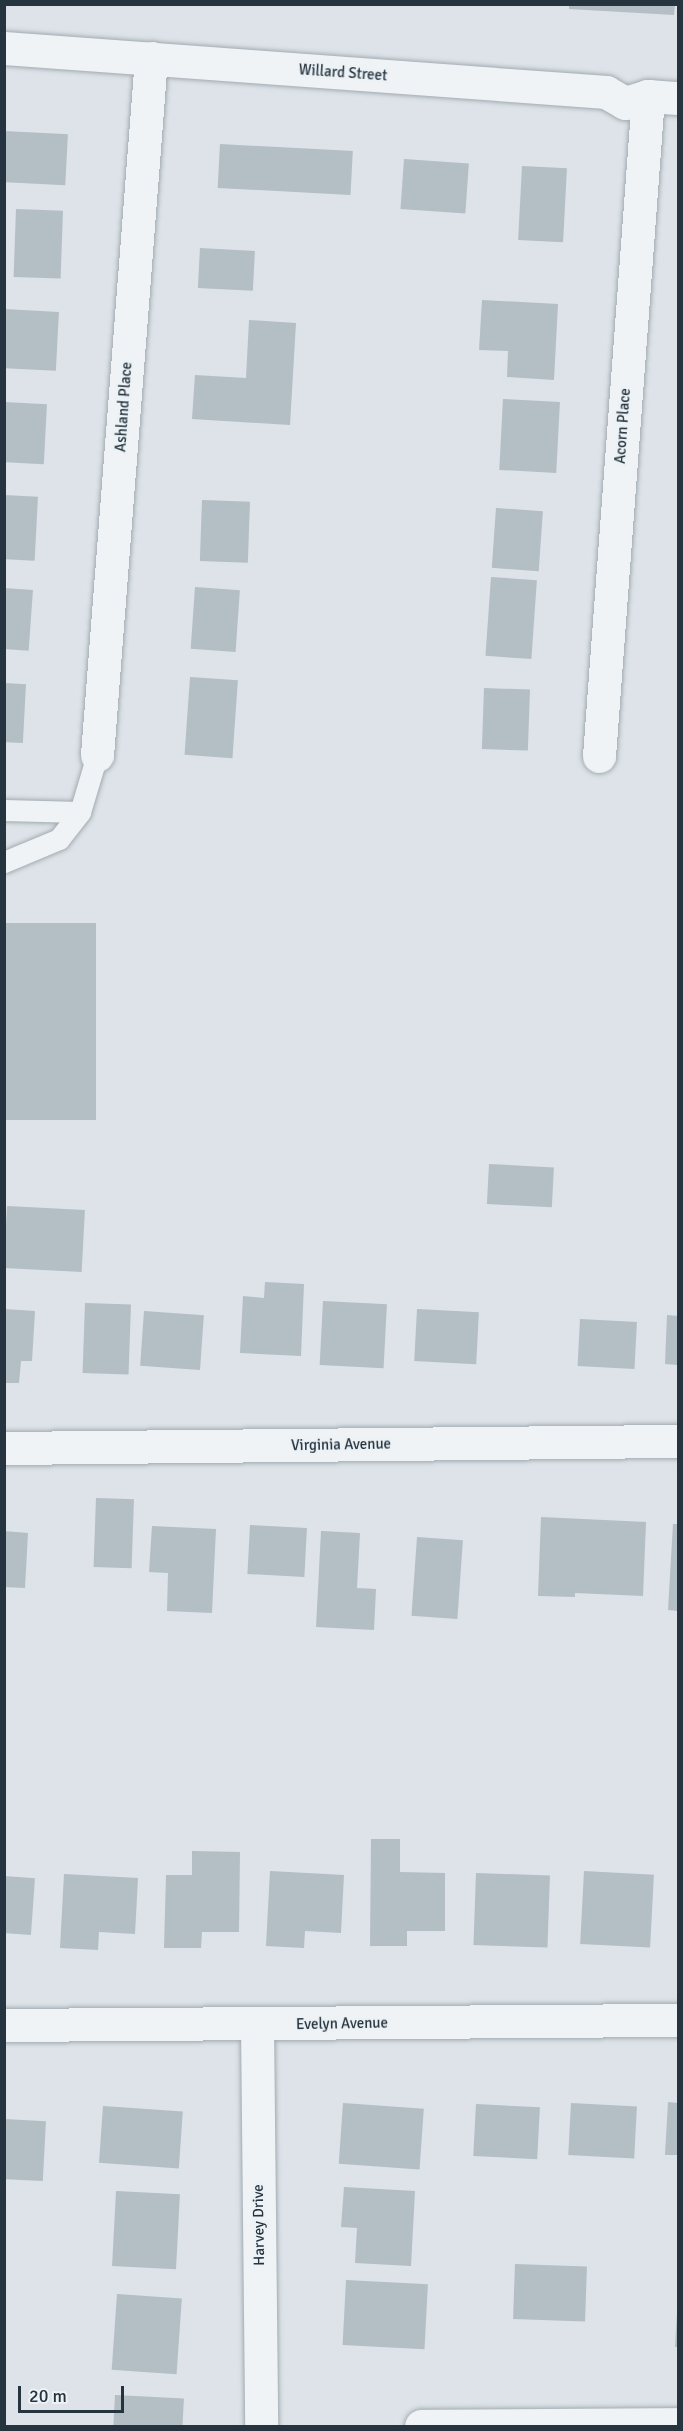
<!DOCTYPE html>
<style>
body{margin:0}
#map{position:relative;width:683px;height:2431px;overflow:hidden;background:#dde3e8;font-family:Signika,sans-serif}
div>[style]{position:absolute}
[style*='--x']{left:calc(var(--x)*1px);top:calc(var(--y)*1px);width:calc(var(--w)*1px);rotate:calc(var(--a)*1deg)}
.building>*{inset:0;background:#b4bec5;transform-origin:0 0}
.roads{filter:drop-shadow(0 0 2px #a2abb2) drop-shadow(0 0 2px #a2abb2)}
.lane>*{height:21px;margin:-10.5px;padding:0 10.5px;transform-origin:10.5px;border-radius:10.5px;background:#f0f3f6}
.street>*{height:33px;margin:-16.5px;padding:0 16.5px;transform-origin:16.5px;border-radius:16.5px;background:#f0f3f6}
span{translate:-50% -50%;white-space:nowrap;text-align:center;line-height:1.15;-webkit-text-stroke:6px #ecf2f5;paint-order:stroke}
.street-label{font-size:15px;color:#26343f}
.frame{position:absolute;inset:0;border:6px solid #26343f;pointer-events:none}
.scale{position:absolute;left:18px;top:2386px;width:106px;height:27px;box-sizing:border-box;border:3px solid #26343f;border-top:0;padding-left:8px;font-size:18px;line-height:21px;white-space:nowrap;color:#26343f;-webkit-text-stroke:4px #ecf2f5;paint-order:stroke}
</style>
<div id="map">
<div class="building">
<div style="clip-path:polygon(569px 4px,675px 4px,674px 15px,569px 9px)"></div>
<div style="left:4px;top:131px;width:64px;height:51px;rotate:3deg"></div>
<div style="left:220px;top:144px;width:133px;height:44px;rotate:3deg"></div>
<div style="left:404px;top:159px;width:65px;height:50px;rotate:4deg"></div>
<div style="left:522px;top:166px;width:45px;height:74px;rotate:3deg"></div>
<div style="left:16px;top:209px;width:47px;height:68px;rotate:2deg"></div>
<div style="left:200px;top:248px;width:55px;height:40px;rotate:3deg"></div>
<div style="clip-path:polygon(482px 300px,558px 304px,554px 380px,507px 377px,508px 351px,479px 350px)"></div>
<div style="left:4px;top:309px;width:55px;height:59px;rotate:3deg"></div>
<div style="clip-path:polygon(249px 320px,296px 323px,290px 425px,192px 419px,195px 375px,246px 378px)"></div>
<div style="left:503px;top:399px;width:57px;height:71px;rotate:3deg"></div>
<div style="left:4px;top:402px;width:43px;height:60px;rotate:3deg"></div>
<div style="left:4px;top:495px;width:34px;height:64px;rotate:3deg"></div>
<div style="left:202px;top:500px;width:48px;height:61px;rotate:2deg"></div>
<div style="left:496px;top:508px;width:47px;height:60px;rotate:4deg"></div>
<div style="left:491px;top:577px;width:46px;height:79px;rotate:4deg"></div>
<div style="left:195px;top:587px;width:45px;height:62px;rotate:4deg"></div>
<div style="left:4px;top:588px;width:29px;height:61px;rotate:4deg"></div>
<div style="left:190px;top:677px;width:48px;height:78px;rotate:4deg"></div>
<div style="left:4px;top:683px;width:22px;height:59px;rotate:3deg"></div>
<div style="left:484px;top:688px;width:46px;height:61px;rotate:2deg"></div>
<div style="left:96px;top:923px;width:197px;height:92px;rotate:90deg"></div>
<div style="left:489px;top:1164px;width:65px;height:40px;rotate:3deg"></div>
<div style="left:7px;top:1206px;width:78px;height:62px;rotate:3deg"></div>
<div style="clip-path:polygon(265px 1282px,304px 1284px,301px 1356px,240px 1353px,243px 1296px,264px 1298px)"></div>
<div style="left:323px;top:1301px;width:64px;height:64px;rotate:3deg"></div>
<div style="left:85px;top:1303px;width:46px;height:70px;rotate:2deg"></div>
<div style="clip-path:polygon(4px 1309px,35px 1311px,32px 1361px,21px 1361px,19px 1383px,4px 1383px)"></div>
<div style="left:417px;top:1309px;width:62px;height:52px;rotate:3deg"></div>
<div style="left:144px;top:1311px;width:60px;height:55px;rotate:4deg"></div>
<div style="clip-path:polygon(667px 1315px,678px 1316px,678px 1365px,665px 1364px)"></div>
<div style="left:580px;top:1319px;width:57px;height:47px;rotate:3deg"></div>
<div style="left:96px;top:1498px;width:38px;height:69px;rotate:2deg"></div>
<div style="clip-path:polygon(541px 1517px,646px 1522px,643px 1596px,575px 1593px,575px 1597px,538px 1596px)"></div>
<div style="clip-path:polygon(673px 1524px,678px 1524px,678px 1611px,668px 1610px)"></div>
<div style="left:250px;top:1525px;width:57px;height:49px;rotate:3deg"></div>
<div style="clip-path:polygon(152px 1526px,216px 1529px,212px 1613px,167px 1611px,168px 1573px,149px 1572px)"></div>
<div style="clip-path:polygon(4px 1531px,28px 1533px,25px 1588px,4px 1587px)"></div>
<div style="clip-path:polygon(321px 1531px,360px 1533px,357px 1588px,376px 1589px,374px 1630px,316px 1627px)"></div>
<div style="left:417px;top:1537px;width:46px;height:79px;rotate:4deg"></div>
<div style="clip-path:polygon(371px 1839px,400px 1839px,400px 1872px,445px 1873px,445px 1931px,407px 1931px,407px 1946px,370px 1946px)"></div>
<div style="clip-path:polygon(192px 1851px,240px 1852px,239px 1932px,202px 1932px,201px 1948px,164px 1948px,166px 1875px,192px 1875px)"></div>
<div style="clip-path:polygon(270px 1871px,344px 1875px,341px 1933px,305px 1931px,304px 1948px,266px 1946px)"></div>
<div style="left:584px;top:1871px;width:70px;height:73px;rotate:3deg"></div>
<div style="left:476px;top:1873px;width:74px;height:72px;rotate:2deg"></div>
<div style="clip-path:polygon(64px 1874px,138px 1878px,135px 1934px,99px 1932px,98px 1950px,60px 1948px)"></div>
<div style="left:4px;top:1876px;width:31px;height:57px;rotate:4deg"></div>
<div style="clip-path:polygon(668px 2102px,678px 2103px,678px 2155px,665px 2155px)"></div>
<div style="left:343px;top:2103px;width:81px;height:61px;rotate:4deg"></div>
<div style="left:571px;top:2103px;width:66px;height:52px;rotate:3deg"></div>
<div style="left:476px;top:2104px;width:64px;height:52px;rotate:3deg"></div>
<div style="left:103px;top:2106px;width:80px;height:57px;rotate:4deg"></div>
<div style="left:4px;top:2119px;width:42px;height:60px;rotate:3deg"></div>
<div style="clip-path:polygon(344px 2187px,415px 2191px,411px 2266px,355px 2263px,357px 2228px,341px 2227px)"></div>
<div style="left:116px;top:2191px;width:64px;height:75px;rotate:3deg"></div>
<div style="left:515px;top:2264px;width:72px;height:55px;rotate:2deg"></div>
<div style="left:346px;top:2280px;width:82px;height:65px;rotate:3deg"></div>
<div style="left:117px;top:2294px;width:65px;height:76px;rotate:4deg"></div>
<div style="clip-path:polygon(677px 2313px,678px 2313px,678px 2347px,675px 2347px)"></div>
<div style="left:115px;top:2395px;width:69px;height:31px;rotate:3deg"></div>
</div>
<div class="roads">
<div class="lane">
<div style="--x:4;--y:810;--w:76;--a:1.5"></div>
<div style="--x:4;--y:862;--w:60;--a:-22.7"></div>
<div style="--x:59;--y:839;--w:34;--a:-52"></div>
<div style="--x:80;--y:812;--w:59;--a:-73.4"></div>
</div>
<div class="street">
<div style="--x:4;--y:48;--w:604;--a:4.18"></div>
<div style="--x:606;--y:92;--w:22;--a:30"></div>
<div style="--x:625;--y:103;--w:24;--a:-17"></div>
<div style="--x:648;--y:96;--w:30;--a:4"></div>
<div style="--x:97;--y:755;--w:699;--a:-85.57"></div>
<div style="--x:599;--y:756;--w:662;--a:-85.75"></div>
<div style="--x:4;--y:1448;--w:674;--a:-0.6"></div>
<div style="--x:257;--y:2024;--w:402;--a:89.4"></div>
<div style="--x:4;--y:2025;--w:674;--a:-0.43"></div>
<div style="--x:421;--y:2426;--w:257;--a:-0.4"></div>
</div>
</div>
<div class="street-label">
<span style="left:343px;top:73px;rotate:4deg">Willard Street</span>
<span style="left:124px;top:407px;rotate:-86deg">Ashland Place</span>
<span style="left:623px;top:426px;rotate:-86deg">Acorn Place</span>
<span style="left:341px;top:1445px;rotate:-1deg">Virginia Avenue</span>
<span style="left:342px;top:2024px;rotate:-1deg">Evelyn Avenue</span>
<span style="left:259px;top:2225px;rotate:-91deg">Harvey Drive</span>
</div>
<div class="frame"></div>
<div class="scale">20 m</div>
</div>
